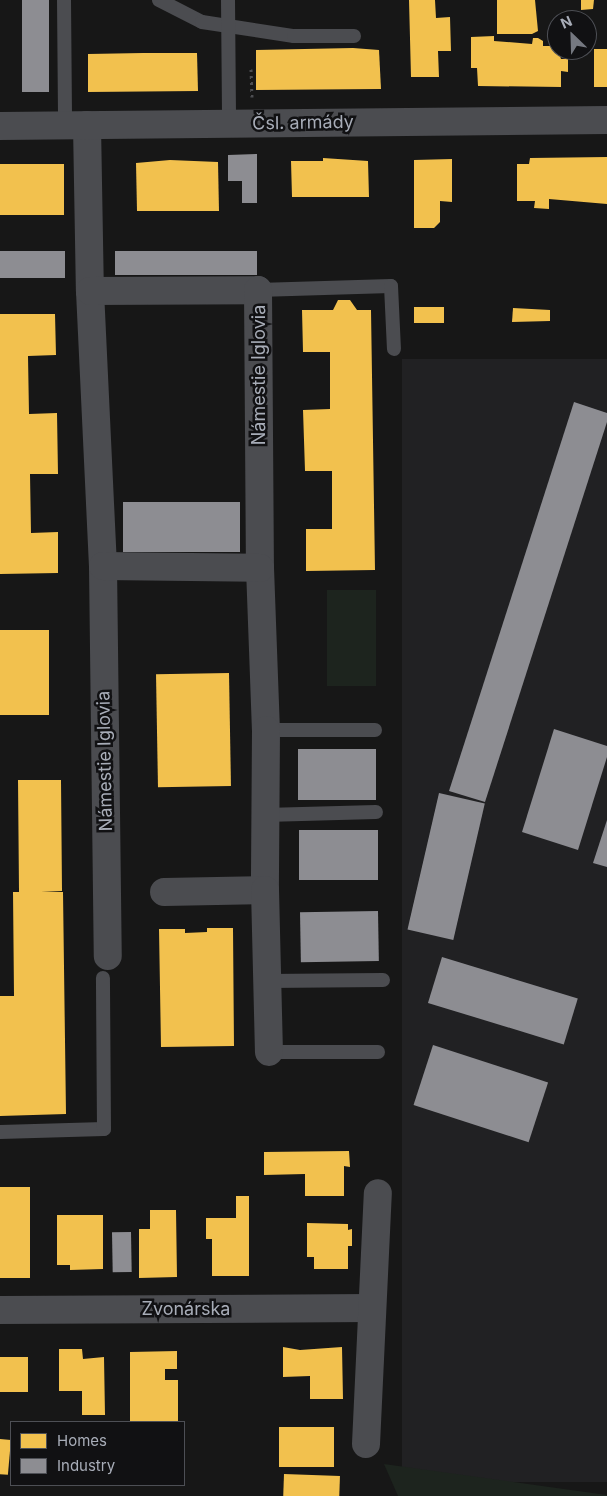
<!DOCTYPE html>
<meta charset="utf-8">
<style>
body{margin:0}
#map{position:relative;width:607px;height:1496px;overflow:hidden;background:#171717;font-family:Inter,sans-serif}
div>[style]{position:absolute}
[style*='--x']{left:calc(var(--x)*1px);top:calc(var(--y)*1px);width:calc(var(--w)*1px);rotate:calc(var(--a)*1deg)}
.built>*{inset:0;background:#212123;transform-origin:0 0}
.green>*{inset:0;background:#1d241e;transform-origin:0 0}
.homes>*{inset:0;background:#f2c14e;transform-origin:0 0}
.industry>*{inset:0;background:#8d8d92;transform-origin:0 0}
.path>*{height:3px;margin-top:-1.5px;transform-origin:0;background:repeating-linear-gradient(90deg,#4d4e52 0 2.5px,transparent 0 6.5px)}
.service>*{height:14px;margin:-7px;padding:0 7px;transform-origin:7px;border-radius:7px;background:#4b4c50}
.minor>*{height:28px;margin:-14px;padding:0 14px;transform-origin:14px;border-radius:14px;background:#4b4c50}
span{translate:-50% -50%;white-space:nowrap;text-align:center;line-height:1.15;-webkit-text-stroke:5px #111113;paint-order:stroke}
.street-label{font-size:18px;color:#a8adb8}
.legend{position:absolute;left:10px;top:1421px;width:175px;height:65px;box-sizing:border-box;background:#111113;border:1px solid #4d4f55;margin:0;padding:6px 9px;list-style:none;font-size:15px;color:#a8adb8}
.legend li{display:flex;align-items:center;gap:10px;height:25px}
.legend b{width:25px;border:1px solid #4d4f55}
.north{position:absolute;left:547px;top:10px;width:50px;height:50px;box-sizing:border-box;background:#111113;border:1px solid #4d4f55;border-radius:50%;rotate:336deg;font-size:14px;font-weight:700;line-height:20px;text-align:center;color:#a8adb8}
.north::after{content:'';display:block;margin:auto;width:18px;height:22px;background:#757880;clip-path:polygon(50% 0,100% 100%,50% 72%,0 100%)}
</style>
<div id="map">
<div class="built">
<div style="left:607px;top:359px;width:1123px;height:205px;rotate:90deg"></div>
</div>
<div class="green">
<div style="left:327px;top:590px;width:49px;height:96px"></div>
<div style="clip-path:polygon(384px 1464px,607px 1495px,607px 1496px,398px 1496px)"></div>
</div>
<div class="homes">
<div style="clip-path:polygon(409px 0,435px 0,436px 18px,450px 17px,451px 51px,438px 51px,439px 77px,411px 77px)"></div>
<div style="clip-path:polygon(497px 0,535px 0,538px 31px,532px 34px,497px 34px)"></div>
<div style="clip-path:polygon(581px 0,594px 0,593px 9px,581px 10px)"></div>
<div style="clip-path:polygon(494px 36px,494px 41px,532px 44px,533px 38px,538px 38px,543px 41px,543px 46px,557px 46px,561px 59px,568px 59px,568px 72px,561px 71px,561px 87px,478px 86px,477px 68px,471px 68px,471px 37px)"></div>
<div style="clip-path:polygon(353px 48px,379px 50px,381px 89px,256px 90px,256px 50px)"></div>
<div style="left:594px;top:49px;width:13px;height:38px"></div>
<div style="clip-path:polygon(143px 53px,197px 53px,198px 91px,88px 92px,88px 54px)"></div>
<div style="clip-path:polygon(607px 157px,607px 204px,549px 199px,549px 209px,534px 208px,535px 201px,517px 201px,517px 164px,529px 164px,530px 158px)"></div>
<div style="clip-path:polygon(323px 158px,368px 161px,369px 197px,292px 197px,291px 161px,323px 161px)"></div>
<div style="clip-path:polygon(452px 159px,452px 202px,440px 201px,440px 222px,434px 228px,414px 228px,414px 160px)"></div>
<div style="clip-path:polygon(170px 160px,218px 162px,219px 211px,137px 211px,136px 163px)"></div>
<div style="left:0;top:164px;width:64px;height:51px"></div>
<div style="clip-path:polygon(338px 300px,350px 300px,357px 310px,371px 310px,375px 570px,306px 571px,306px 529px,332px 529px,332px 471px,305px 471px,303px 410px,330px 409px,330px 352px,303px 352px,302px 310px,333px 310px)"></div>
<div style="left:414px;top:307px;width:30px;height:16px"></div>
<div style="clip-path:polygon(513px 308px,550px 310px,550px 321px,512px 322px)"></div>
<div style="clip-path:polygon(0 314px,55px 314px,56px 355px,28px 356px,29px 414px,57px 413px,58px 474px,30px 474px,31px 533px,58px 532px,58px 573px,0 574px)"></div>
<div style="left:0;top:630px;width:49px;height:85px"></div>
<div style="left:229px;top:673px;width:113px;height:73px;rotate:89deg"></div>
<div style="clip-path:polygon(18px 780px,61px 780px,62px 891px,41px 892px,63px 892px,66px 1114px,0 1116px,0 996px,14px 996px,13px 892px,19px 892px)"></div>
<div style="clip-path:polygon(207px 928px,233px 928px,234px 1046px,161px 1047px,159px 929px,185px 929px,185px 933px,207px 932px)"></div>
<div style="clip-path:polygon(349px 1151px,350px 1167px,344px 1166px,344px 1196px,305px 1196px,305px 1174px,264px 1175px,264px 1152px)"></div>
<div style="left:0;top:1187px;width:30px;height:91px"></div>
<div style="clip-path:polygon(236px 1196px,249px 1196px,249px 1276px,212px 1276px,212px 1239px,206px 1239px,206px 1218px,236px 1218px)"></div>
<div style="clip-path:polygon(150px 1210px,176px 1210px,177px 1277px,139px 1278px,139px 1229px,150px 1229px)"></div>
<div style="clip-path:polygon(57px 1215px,103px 1215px,103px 1269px,70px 1270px,70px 1265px,57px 1265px)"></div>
<div style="clip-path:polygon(307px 1223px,348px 1224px,348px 1230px,352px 1229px,352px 1246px,348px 1246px,348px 1269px,314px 1269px,314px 1257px,307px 1257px)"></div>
<div style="clip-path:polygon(283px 1347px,300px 1350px,342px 1347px,343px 1399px,310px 1399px,310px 1376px,283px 1377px)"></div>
<div style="clip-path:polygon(59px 1349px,82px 1349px,83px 1359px,104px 1357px,105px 1415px,82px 1415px,82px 1391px,59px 1391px)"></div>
<div style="clip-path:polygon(177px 1351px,177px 1369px,165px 1369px,165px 1380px,178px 1380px,178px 1422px,130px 1422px,130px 1352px)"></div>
<div style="left:0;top:1357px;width:28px;height:35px"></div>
<div style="left:279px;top:1427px;width:55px;height:40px"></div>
<div style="left:0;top:1439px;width:11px;height:35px;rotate:5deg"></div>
<div style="left:284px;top:1474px;width:56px;height:22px;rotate:2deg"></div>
</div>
<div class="industry">
<div style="left:22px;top:0;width:27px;height:92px"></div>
<div style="clip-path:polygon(257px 154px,257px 203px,242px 203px,242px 181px,228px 181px,228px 155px)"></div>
<div style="left:65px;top:251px;width:27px;height:65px;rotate:90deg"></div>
<div style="left:257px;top:251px;width:24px;height:142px;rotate:90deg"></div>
<div style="clip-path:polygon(574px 402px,607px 413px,607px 422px,485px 802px,449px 791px)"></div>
<div style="left:240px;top:502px;width:50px;height:117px;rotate:90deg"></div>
<div style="clip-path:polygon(554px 729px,607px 746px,607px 757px,578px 850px,522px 832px)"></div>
<div style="left:298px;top:749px;width:78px;height:51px"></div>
<div style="left:439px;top:793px;width:47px;height:140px;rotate:13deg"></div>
<div style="clip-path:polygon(607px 820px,607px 867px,593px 863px)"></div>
<div style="left:378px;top:830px;width:50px;height:79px;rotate:90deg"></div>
<div style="left:378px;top:911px;width:50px;height:78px;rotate:89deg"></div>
<div style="left:442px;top:957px;width:142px;height:48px;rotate:17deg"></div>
<div style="left:433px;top:1045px;width:121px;height:63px;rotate:18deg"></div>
<div style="left:131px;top:1232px;width:40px;height:19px;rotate:89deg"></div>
</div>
<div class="path">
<div style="--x:251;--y:69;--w:28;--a:88"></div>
</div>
<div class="service">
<div style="--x:64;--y:0;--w:125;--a:89.5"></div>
<div style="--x:159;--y:0;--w:48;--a:27.1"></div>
<div style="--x:202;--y:22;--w:93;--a:8.7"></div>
<div style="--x:294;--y:36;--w:60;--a:0"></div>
<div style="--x:228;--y:0;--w:124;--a:89.5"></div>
<div style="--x:258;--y:290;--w:133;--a:-1.7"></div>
<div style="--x:391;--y:286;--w:63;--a:87.3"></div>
<div style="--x:266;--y:730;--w:109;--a:0"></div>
<div style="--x:265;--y:815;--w:111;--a:-1.5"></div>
<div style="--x:267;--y:981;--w:116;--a:-0.5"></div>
<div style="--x:269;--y:1052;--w:109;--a:0"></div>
<div style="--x:0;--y:1132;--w:104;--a:-1.7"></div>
<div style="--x:104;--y:1129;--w:151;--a:-90.4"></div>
</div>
<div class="minor">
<div style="--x:87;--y:125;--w:166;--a:89"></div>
<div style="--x:90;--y:291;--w:275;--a:87.3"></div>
<div style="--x:103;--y:566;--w:390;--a:89.3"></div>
<div style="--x:0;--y:126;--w:607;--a:-0.57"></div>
<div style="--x:90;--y:291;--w:168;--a:-0.3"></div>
<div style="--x:258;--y:290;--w:278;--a:89.6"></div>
<div style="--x:260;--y:568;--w:162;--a:87.9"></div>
<div style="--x:266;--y:730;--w:160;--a:90.4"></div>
<div style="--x:265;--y:890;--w:101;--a:178.9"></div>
<div style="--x:103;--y:566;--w:157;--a:0.7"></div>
<div style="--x:265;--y:890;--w:162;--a:88.6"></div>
<div style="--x:0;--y:1310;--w:371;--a:-0.3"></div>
<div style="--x:366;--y:1444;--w:251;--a:-87.3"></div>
</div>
<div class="street-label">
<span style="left:303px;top:123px;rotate:-1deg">Čsl. armády</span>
<span style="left:259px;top:375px;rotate:-90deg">Námestie Iglovia</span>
<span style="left:105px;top:761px;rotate:-91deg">Námestie Iglovia</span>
<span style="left:186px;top:1309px">Zvonárska</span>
</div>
<ul class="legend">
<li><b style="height:14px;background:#f2c14e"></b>Homes</li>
<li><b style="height:14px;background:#8d8d92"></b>Industry</li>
</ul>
<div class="north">N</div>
</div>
